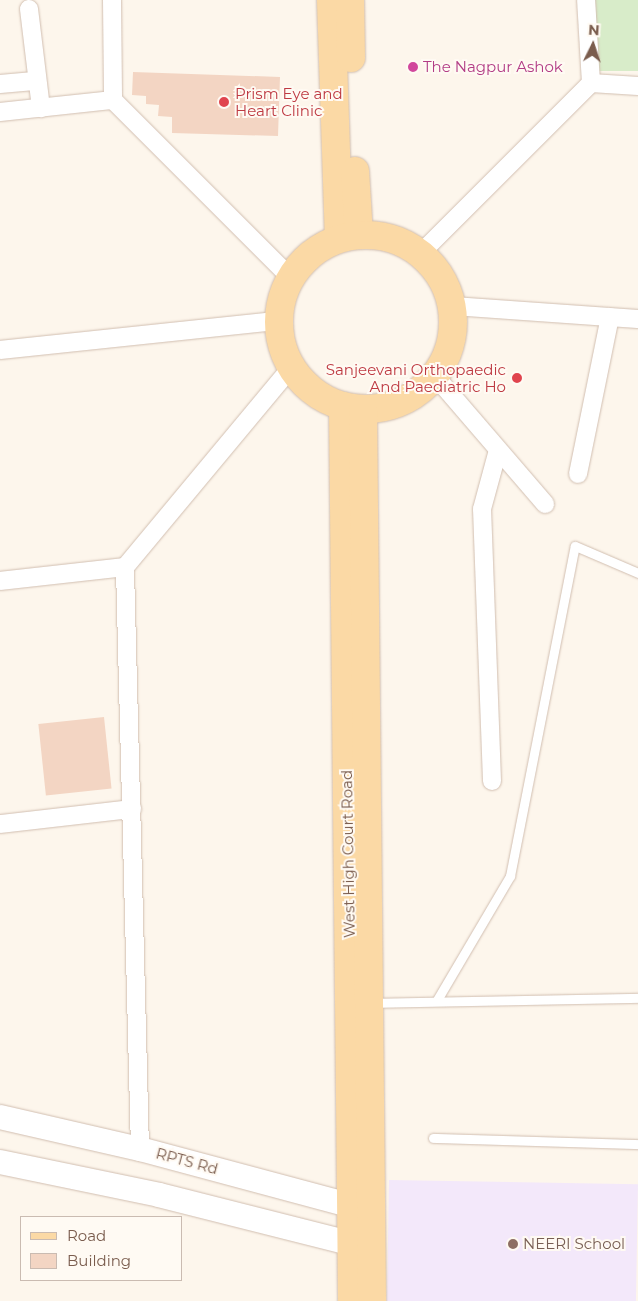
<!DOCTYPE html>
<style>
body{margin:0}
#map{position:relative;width:638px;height:1301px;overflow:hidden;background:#fdf6ec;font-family:Montserrat,sans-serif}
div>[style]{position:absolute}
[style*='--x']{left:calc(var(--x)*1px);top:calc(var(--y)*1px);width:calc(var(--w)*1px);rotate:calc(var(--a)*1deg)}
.education>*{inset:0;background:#f3e8fa;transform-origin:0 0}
.green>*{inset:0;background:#d8ecc9;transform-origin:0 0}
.building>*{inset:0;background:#f3d5c3;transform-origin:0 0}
.roads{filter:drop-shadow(0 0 1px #d1beb0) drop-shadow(0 0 1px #d1beb0)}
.lane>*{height:9px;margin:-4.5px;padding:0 4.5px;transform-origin:4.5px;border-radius:4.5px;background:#fff}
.street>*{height:18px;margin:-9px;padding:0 9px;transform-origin:9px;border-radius:9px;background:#fff}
.secondary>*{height:24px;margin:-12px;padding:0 12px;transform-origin:12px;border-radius:12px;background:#fff}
.primary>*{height:28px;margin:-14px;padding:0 14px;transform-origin:14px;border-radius:14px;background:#fbd9a5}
.primary>.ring{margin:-14px;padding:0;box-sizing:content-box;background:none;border:28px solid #fbd9a5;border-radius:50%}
.dots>*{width:14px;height:14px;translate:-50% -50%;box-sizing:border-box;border:2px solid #fffaf3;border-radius:50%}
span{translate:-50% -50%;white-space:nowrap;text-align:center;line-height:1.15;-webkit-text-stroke:4px #fffaf3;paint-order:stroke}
.hotel-label{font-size:15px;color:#b23c85}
.left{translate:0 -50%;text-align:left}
.health-label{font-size:15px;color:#be3a42}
.right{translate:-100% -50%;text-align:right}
.street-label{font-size:15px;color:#7a5c4d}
.education-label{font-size:15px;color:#785e54}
.legend{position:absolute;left:20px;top:1216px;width:162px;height:65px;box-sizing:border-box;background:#fffaf3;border:1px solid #cabbb1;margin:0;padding:6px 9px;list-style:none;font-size:15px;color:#7a5c4d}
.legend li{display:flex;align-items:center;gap:10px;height:25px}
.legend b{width:25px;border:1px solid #cabbb1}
.north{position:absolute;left:568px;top:20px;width:50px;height:50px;-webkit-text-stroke:4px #fffaf3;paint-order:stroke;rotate:4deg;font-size:14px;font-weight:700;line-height:20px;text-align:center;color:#7a5c4d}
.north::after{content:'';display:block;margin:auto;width:18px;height:22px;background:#7a5c4d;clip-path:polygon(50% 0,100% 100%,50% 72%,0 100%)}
</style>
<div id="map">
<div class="education">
<div style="left:389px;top:1180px;width:249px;height:121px;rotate:1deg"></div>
</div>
<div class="green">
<div style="left:595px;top:0;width:43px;height:71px"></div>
</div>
<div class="building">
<div style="clip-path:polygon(133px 72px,280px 77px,278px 136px,172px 133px,172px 117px,158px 116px,159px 105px,146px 104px,146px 96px,132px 95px)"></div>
<div style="left:104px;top:717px;width:72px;height:66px;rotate:84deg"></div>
</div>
<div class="roads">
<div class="lane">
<div style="--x:437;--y:1000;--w:144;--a:-59.5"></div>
<div style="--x:510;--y:876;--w:336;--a:-78.9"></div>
<div style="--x:575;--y:546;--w:69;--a:23.2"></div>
<div style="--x:371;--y:1003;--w:267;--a:-1.1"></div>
<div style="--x:433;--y:1138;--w:205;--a:1.7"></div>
</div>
<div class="street">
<div style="--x:112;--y:0;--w:100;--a:89.4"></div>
<div style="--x:29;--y:9;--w:100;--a:83.1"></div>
<div style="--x:591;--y:83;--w:47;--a:3.7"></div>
<div style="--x:0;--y:84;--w:37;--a:-5"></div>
<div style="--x:0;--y:112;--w:114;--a:-6.1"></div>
<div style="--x:113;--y:100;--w:250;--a:45"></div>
<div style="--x:421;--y:253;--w:240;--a:-45"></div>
<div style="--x:591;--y:83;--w:83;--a:-93.4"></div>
<div style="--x:453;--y:306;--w:185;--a:4"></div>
<div style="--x:0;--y:350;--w:280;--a:-6"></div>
<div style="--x:435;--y:376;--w:169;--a:49.3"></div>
<div style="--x:578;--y:474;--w:160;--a:-78.5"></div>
<div style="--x:0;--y:581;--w:126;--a:-6.4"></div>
<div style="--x:492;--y:781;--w:272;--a:-92.1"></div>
<div style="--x:482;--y:509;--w:61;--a:-74.8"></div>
<div style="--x:0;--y:824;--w:133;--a:-6.5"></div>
<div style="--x:140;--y:1149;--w:582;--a:-91.48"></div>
<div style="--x:125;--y:567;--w:259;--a:-50.2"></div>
</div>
<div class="secondary">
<div style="--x:0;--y:1117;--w:144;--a:12.9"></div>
<div style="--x:140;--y:1149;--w:235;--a:15"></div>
<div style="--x:0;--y:1162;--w:162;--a:11.7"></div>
<div style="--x:159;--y:1195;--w:216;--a:14.2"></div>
</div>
<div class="primary">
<div style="--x:331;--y:0;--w:238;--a:88.1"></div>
<div style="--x:350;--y:0;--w:58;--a:89"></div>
<div style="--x:355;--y:171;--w:63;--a:86.4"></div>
<div class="ring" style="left:279px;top:235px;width:146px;height:146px"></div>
<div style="--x:343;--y:406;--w:895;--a:89.42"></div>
<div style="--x:363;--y:409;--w:892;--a:89.42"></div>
</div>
</div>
<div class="dots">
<div style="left:413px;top:67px;background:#d1479c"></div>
<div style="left:224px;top:102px;background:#e0444e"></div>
<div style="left:517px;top:378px;background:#e0444e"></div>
<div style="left:513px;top:1244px;background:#8d6e63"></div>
</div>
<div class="hotel-label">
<span class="left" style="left:423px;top:67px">The Nagpur Ashok</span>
</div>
<div class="health-label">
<span class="left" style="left:235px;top:102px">Prism Eye and<br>Heart Clinic</span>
<span class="right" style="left:506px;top:378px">Sanjeevani Orthopaedic<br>And Paediatric Ho</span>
</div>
<div class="street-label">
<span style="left:348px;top:854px;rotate:-91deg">West High Court Road</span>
<span style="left:187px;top:1161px;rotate:15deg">RPTS Rd</span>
</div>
<div class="education-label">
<span class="left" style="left:523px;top:1244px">NEERI School</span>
</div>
<ul class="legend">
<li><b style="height:6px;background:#fbd9a5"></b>Road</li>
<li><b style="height:14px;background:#f3d5c3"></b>Building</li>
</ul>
<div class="north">N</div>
</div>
